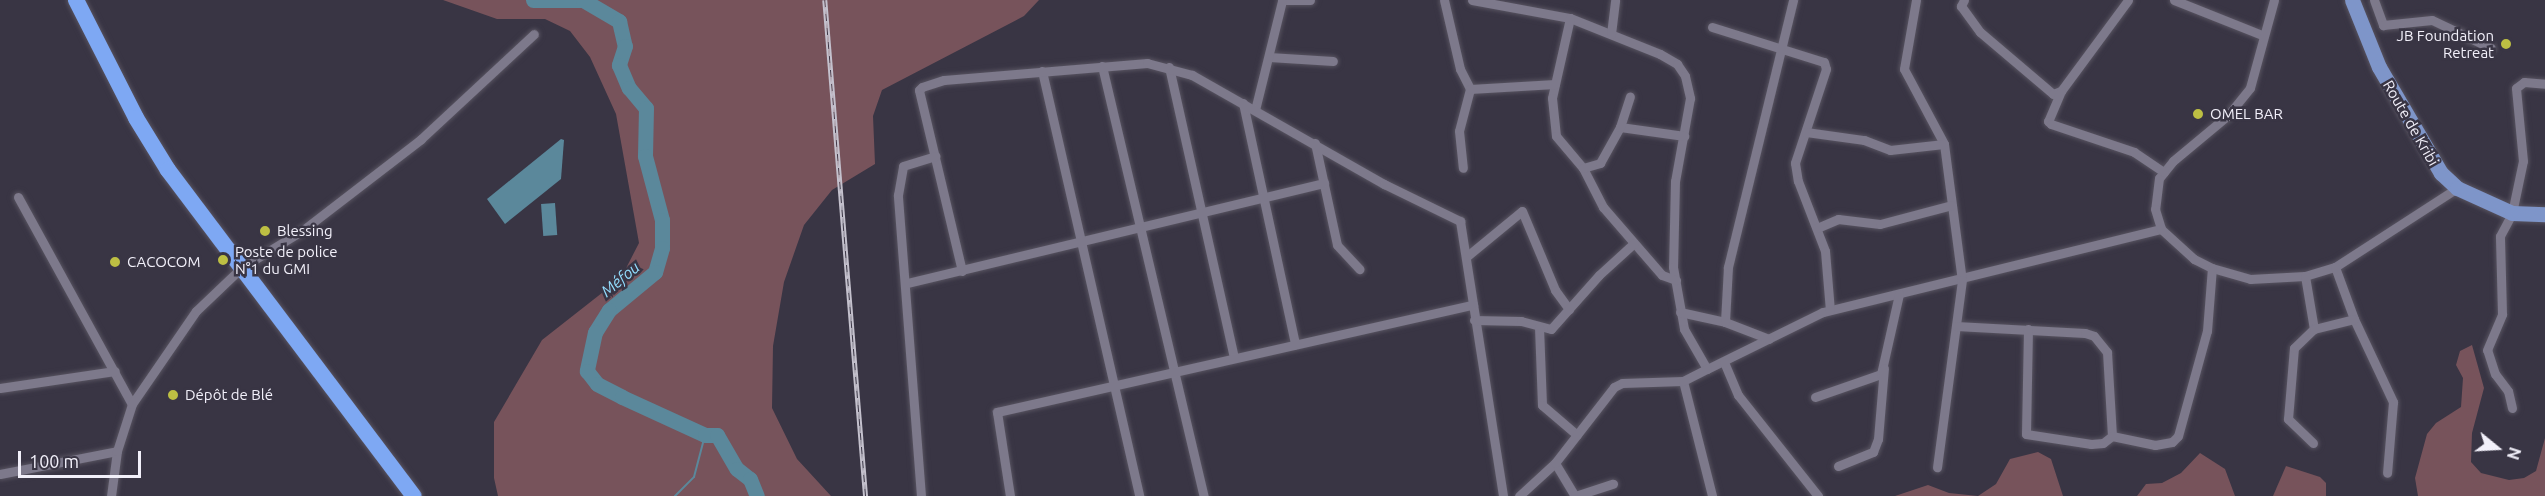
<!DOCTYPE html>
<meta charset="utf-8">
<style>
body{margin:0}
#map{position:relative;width:2545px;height:496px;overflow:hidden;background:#393544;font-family:Ubuntu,sans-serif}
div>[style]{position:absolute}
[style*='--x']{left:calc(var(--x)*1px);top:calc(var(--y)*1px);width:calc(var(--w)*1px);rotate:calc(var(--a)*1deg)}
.green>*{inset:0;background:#77535b}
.water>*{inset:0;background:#5b889b;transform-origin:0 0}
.stream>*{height:2px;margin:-1px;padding:0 1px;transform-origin:1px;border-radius:1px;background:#5b889b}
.river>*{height:15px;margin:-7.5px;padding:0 7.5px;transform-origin:7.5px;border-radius:7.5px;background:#5b889b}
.roads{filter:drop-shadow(0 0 2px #575360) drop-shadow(0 0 2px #575360)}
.street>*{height:9px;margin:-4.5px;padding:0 4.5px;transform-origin:4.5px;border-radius:4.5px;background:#7d798b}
.primary>*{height:15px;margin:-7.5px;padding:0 7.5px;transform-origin:7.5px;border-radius:7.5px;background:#7e95c9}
.highway>*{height:16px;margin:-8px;padding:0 8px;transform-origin:8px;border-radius:8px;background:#7ea8f3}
.rail>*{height:4.5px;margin-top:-2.25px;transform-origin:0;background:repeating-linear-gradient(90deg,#393544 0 7px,#c4c1cd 0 14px);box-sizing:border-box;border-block:2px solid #c4c1cd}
.dots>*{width:16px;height:16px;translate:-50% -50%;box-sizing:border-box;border:3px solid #393544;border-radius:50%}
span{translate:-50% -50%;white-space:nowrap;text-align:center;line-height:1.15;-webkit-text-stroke:5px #393544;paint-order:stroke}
.poi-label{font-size:15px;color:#f2f0fa}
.right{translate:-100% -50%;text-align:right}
.left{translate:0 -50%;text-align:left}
.street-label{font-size:15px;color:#f2f0fa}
.water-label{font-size:16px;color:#93deff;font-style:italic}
.north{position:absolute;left:2467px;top:418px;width:60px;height:60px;-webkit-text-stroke:4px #393544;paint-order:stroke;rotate:108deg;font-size:16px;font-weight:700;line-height:24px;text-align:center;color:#f2f0fa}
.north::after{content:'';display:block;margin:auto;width:21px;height:27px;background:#f2f0fa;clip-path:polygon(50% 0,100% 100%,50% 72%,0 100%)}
.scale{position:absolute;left:18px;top:451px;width:123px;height:27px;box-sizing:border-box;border:3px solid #f2f0fa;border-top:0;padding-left:8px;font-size:18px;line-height:21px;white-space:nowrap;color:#f2f0fa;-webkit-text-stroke:4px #393544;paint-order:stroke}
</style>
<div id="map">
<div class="green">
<div style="clip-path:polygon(443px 0,1039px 0,1024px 16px,882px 90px,873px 116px,875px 164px,832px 190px,804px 225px,784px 282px,773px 346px,772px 408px,797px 459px,831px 496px,498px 496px,494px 478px,494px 422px,542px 340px,621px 278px,639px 243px,616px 114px,590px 57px,570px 31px,545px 19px,497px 19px)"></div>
<div style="clip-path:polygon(2472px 345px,2484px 388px,2472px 433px,2471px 462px,2481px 473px,2509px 480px,2524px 478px,2536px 471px,2545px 438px,2545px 496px,2418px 496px,2415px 478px,2427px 434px,2436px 423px,2461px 407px,2463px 378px,2456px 365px,2460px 351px)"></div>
<div style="clip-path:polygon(2038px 452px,2051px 459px,2063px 496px,1978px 496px,1996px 484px,2010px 459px)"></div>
<div style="clip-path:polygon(2200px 453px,2225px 469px,2235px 496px,2137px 496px,2146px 484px,2162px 483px,2181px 473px)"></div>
<div style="clip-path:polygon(2286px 466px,2320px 477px,2326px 483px,2326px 496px,2273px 496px)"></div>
<div style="clip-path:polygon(1928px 485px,1949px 493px,1978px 496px,1895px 496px)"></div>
</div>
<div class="water">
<div style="clip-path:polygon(561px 139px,564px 140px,561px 179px,505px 224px,487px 199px)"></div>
<div style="left:555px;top:203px;width:32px;height:14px;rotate:86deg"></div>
</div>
<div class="stream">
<div style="--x:675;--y:496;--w:27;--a:-45"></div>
<div style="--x:694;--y:477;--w:43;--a:-75.3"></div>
</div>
<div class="river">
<div style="--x:533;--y:0;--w:50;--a:0"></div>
<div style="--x:583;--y:0;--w:42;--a:30.3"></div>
<div style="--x:619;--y:21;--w:26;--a:77"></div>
<div style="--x:625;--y:46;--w:20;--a:108"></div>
<div style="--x:619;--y:65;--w:25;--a:67"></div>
<div style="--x:629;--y:88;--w:26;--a:50"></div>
<div style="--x:646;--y:108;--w:48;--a:91.2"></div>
<div style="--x:645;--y:156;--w:66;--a:75.1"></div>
<div style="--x:662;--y:220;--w:28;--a:90"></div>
<div style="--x:662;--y:248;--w:25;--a:106"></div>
<div style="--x:655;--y:272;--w:60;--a:140.4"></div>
<div style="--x:609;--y:310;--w:26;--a:122"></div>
<div style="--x:595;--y:332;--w:40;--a:102"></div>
<div style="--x:587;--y:371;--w:16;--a:52"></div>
<div style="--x:597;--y:384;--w:28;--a:27"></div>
<div style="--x:622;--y:397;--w:91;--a:24.6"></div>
<div style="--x:705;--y:435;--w:12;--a:0"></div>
<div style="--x:717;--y:435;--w:39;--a:60"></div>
<div style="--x:737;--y:469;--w:16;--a:38"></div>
<div style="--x:750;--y:479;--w:18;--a:68"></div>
</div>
<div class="roads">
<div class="street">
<div style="--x:1282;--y:0;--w:28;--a:0"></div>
<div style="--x:1444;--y:0;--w:71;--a:76.9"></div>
<div style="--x:1460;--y:69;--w:22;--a:63"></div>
<div style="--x:1470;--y:89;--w:43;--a:104.7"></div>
<div style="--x:1459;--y:131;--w:37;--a:84"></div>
<div style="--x:1472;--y:0;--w:100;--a:10.4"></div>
<div style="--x:1570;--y:18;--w:97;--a:21.8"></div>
<div style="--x:1660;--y:54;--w:20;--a:30"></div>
<div style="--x:1677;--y:64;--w:14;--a:56"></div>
<div style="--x:1685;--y:76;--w:23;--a:77"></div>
<div style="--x:1690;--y:98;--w:84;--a:100.2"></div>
<div style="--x:1675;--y:181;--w:86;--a:91.3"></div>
<div style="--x:1673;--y:267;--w:63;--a:79.9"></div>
<div style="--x:1684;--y:329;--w:46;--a:60.1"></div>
<div style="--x:1707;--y:369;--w:129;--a:-26.2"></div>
<div style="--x:1823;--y:312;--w:348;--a:-13.8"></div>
<div style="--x:1916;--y:0;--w:70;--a:99.9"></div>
<div style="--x:1904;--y:69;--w:85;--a:61.9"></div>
<div style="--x:1944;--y:144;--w:137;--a:82.5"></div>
<div style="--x:1962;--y:280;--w:189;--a:97.6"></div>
<div style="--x:1964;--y:0;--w:7;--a:117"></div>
<div style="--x:1961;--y:6;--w:32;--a:54"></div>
<div style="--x:1980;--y:32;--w:96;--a:40.3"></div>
<div style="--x:2053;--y:94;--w:9;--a:-21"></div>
<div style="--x:2061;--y:91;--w:113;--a:-53.6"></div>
<div style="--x:2174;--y:0;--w:95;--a:21.7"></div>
<div style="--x:2274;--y:0;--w:91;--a:105.3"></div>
<div style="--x:2250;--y:88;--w:36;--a:129"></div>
<div style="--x:2227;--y:116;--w:70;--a:140.2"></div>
<div style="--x:2173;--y:161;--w:22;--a:129"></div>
<div style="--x:2159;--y:178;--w:31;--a:97"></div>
<div style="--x:2155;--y:209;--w:21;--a:73"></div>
<div style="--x:2161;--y:229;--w:45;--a:42.3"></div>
<div style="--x:2194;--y:259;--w:20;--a:27"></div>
<div style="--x:2212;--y:268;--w:40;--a:16"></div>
<div style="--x:2250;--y:279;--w:55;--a:-3.1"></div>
<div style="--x:2305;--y:276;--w:31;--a:-17"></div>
<div style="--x:2335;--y:267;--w:145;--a:-32.9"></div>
<div style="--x:2374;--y:0;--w:27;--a:70"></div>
<div style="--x:2383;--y:25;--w:49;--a:-5.8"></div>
<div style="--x:2432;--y:20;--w:65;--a:25.4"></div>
<div style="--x:1570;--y:18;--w:82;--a:102.7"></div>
<div style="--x:1552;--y:98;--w:38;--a:84"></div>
<div style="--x:1556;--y:136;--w:42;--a:49.8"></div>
<div style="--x:1583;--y:168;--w:44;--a:62.9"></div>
<div style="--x:1603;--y:207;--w:90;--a:49.1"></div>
<div style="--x:1662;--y:275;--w:15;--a:20"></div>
<div style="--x:1712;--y:27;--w:117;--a:17.4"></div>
<div style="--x:1824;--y:62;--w:7;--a:74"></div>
<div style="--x:1826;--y:69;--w:99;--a:108.3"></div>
<div style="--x:1795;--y:163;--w:18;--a:81"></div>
<div style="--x:1798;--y:181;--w:75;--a:68.9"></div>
<div style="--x:1825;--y:251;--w:59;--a:85.2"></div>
<div style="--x:1611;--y:34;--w:34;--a:-83"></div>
<div style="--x:1269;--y:57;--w:64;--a:3.6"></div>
<div style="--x:1102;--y:66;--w:442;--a:76.7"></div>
<div style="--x:1169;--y:67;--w:298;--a:77.4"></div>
<div style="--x:1042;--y:71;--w:436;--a:77.1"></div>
<div style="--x:1470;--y:89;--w:85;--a:-3.4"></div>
<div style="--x:2061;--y:91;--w:33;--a:113"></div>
<div style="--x:2048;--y:121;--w:4;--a:45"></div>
<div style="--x:2051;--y:124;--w:88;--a:18.6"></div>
<div style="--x:2134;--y:152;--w:36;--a:34"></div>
<div style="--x:1243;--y:103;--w:247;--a:77.8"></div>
<div style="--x:1255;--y:110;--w:112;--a:-76.1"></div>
<div style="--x:1620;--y:127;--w:65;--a:8"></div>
<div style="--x:1806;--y:132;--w:59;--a:7.9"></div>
<div style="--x:1864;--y:140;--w:28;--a:21"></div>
<div style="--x:1890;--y:150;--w:54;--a:-6.3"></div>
<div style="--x:1315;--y:143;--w:104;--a:77.8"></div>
<div style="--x:1337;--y:245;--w:33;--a:47"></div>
<div style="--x:1583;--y:168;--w:18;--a:-16"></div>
<div style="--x:1600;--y:163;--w:41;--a:-60.9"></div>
<div style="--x:1620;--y:127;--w:32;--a:-72"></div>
<div style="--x:18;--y:197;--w:236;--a:61.2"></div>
<div style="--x:1817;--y:228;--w:23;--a:-23"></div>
<div style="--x:1838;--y:219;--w:42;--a:6.8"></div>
<div style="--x:1880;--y:224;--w:74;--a:-14.8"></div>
<div style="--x:1466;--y:257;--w:72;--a:-39.4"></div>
<div style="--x:1522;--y:211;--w:86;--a:67.3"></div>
<div style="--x:1555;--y:290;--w:24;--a:54"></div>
<div style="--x:2335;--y:267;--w:55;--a:69.9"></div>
<div style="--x:2354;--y:319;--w:92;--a:64.8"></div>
<div style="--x:2393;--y:402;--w:71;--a:94.8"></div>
<div style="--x:962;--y:271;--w:186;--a:-103.4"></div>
<div style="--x:919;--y:90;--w:4;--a:-45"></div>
<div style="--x:922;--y:87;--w:23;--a:-18"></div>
<div style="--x:944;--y:80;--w:204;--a:-4.8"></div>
<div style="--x:1147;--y:63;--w:47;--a:14.9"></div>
<div style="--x:1192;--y:75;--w:221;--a:29.6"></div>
<div style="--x:1384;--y:184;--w:85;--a:26"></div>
<div style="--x:1460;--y:221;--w:278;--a:81.1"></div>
<div style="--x:2305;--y:276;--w:54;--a:80.4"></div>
<div style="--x:907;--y:283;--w:429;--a:-13.5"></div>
<div style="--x:1680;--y:312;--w:46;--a:12.5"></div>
<div style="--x:1725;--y:322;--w:47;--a:21.1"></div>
<div style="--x:1474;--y:320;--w:47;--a:1.2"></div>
<div style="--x:1521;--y:321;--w:31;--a:15"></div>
<div style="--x:1551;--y:329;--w:72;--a:-48.4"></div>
<div style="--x:1599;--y:275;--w:47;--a:-42.4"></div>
<div style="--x:1725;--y:322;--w:55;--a:-86.9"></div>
<div style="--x:1728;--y:267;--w:275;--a:-76.3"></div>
<div style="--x:1956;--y:326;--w:129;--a:3.1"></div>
<div style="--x:2085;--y:333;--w:9;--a:18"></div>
<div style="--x:2094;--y:336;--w:21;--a:51"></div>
<div style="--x:2107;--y:352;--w:84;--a:86.6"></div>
<div style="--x:1539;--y:327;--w:78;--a:87.8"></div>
<div style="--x:1542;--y:405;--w:46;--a:40.6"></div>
<div style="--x:2028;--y:329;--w:105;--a:91.1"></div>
<div style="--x:2026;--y:434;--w:66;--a:8.7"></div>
<div style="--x:2091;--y:444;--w:12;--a:-5"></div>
<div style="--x:2103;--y:443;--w:11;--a:-38"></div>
<div style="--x:1724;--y:362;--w:36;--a:67"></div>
<div style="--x:1738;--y:395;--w:129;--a:51.6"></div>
<div style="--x:1683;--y:381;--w:119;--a:75.8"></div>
<div style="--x:0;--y:388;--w:116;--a:-8.4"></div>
<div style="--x:1815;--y:397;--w:70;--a:-19.2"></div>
<div style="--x:1881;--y:374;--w:82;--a:-77.3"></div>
<div style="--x:2512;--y:408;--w:17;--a:-103"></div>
<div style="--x:2508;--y:391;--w:21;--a:-127"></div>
<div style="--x:2495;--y:374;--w:25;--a:-108"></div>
<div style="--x:2487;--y:350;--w:39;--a:-67"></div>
<div style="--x:2502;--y:314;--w:78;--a:-91.5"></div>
<div style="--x:2500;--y:236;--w:26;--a:-62"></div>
<div style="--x:2512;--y:213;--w:53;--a:-78.1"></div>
<div style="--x:2523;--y:161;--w:73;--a:-95.5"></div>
<div style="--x:2516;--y:88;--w:10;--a:-37"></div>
<div style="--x:2524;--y:82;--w:21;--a:5"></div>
<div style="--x:2112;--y:436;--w:44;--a:11.8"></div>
<div style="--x:2155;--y:445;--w:17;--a:-10"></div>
<div style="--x:2172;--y:442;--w:8;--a:-45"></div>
<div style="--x:2178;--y:436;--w:109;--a:-74.6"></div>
<div style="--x:2207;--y:331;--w:63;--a:-85.5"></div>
<div style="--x:2313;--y:443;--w:35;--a:-136"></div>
<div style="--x:2288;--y:419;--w:71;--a:-85.2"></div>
<div style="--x:2294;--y:348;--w:28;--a:-44"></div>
<div style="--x:2314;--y:329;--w:41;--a:-14"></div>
<div style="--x:1555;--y:463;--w:39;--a:59"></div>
<div style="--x:1838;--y:466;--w:38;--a:-22"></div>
<div style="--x:1873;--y:452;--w:14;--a:-69"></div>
<div style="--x:1878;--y:439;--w:71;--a:-85.2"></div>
<div style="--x:0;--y:474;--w:119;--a:-11.1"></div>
<div style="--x:111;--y:496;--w:45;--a:-82.4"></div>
<div style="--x:117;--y:451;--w:49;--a:-72.3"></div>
<div style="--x:132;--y:404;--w:113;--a:-55.5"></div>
<div style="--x:196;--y:311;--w:62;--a:-43.7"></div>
<div style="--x:241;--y:268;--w:73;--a:-31.5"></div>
<div style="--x:303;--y:230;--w:149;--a:-37.6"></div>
<div style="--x:421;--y:139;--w:154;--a:-42.9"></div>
<div style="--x:921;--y:496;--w:302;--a:-94.4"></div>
<div style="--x:898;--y:195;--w:29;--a:-80"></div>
<div style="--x:903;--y:166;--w:34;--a:-17"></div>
<div style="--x:1010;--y:496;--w:85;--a:-98.8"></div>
<div style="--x:997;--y:412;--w:488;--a:-12.7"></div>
<div style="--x:1519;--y:496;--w:49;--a:-42.5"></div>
<div style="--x:1555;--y:463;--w:96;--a:-52.2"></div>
<div style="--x:1614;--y:387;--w:9;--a:-27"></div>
<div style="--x:1622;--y:383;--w:61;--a:-1.9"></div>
<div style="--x:1683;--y:381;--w:27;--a:-27"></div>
<div style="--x:1575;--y:496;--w:40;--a:-18"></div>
</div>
<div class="primary">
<div style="--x:2352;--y:0;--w:72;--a:68.1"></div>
<div style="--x:2379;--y:67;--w:123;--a:59.7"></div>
<div style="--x:2441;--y:173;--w:22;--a:43"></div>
<div style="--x:2457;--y:188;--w:60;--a:24.4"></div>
<div style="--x:2512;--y:213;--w:33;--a:2"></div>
</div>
<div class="highway">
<div style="--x:76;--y:0;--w:132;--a:63"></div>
<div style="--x:136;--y:118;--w:61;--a:58.4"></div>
<div style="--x:168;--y:170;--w:408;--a:53"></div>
</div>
</div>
<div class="rail">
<div style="--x:825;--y:0;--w:498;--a:85.3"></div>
</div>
<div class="dots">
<div style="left:2506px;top:44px;background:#bdbf43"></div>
<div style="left:2198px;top:114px;background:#bdbf43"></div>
<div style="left:265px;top:231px;background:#bdbf43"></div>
<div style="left:223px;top:260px;background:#bdbf43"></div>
<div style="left:115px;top:262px;background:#bdbf43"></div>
<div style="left:173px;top:395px;background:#bdbf43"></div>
</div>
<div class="poi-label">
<span class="right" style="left:2494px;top:44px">JB Foundation<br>Retreat</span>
<span class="left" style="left:2210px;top:114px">OMEL BAR</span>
<span class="left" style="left:277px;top:231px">Blessing</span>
<span class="left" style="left:235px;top:260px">Poste de police<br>N°1 du GMI</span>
<span class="left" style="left:127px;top:262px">CACOCOM</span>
<span class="left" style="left:185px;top:395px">Dépôt de Blé</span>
</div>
<div class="street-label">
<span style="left:2411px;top:123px;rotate:60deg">Route de Kribi</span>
</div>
<div class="water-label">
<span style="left:620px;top:279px;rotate:-40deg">Méfou</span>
</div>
<div class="north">N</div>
<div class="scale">100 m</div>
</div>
